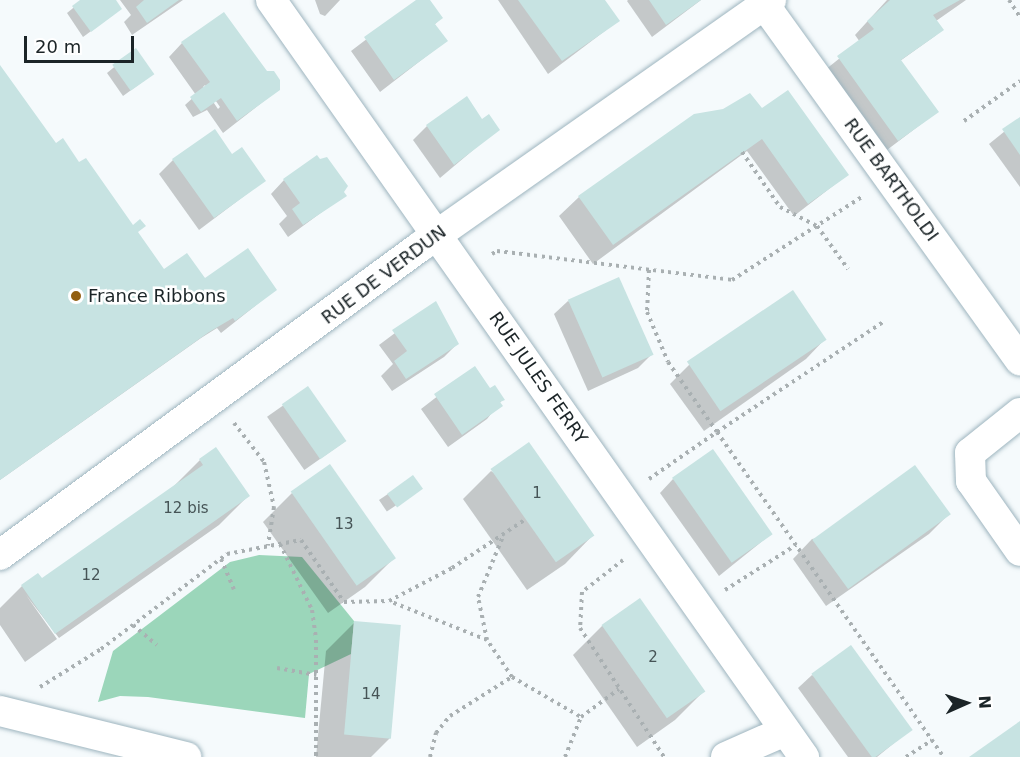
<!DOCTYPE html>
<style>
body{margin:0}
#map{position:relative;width:1020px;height:757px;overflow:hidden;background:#f5fafc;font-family:"DejaVu Sans",sans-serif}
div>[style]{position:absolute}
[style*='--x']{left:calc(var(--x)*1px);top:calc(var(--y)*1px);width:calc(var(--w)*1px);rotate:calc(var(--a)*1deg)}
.green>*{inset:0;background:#9bd6ba}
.shadow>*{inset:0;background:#0003;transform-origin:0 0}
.building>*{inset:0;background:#c7e3e2;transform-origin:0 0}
.path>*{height:4px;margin-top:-2px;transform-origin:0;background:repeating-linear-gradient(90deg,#a9b0b2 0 3px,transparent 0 7.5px)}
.roads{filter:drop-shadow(0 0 2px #9eb5bf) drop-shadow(0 0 2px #9eb5bf)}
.street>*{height:30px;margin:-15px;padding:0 15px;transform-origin:15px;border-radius:15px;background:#fff}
.dots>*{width:16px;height:16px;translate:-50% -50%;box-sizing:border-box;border:3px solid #fff;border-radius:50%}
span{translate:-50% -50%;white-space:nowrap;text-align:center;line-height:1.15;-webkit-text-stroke:5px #fff;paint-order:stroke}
.number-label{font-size:15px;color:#465456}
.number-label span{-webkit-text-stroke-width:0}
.street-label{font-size:18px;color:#1b2427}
.poi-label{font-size:18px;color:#1b2427}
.left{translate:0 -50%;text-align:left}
.north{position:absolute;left:936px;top:673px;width:60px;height:60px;-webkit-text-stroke:4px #fff;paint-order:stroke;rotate:87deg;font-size:16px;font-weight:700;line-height:24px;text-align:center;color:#1b2427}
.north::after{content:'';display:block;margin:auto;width:21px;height:27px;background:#1b2427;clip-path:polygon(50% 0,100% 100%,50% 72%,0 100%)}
.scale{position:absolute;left:24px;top:36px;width:110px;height:27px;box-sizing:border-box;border:3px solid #1b2427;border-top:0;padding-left:8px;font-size:18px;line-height:21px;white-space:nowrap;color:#1b2427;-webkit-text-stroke:4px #fff;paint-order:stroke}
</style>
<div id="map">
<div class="green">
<div style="clip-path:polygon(259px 555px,302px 557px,354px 621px,351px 654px,309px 674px,305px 718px,148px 697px,120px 696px,98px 702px,113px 651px,230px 562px)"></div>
</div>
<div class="shadow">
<div style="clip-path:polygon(83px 0,114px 0,113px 15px,83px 37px,67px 13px)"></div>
<div style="clip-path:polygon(120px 0,183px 0,132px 35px,124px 22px,131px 15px)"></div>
<div style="clip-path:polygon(315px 0,340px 0,325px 16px,320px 14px)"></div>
<div style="clip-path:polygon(418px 0,428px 0,441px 18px,434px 25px,446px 41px,380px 92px,351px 51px)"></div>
<div style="clip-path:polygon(498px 0,603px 0,618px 21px,548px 74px)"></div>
<div style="clip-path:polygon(701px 0,652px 37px,627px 1px,628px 0)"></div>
<div style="clip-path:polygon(887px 0,966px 0,936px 21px,942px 30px,935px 36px,900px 61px,937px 112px,883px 153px,825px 70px,860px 42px,855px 35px)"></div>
<div style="clip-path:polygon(evenodd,182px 43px,278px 90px,223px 133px,207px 110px,193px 117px,185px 105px,196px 95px,169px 57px,182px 43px,205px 85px,220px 107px,218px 109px,203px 87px,205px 85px)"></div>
<div style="clip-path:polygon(135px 50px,145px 80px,123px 96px,107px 73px)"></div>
<div style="clip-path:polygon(0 67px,55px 145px,77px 162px,164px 271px,275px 290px,221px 333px,217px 328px,201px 338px,0 480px)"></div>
<div style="clip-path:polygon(762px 111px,847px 175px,794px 216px,747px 151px,593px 264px,559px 216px,579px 197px,676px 130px)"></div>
<div style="clip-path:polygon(1020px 119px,1020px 187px,989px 144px)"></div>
<div style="clip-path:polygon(481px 121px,498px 129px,440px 178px,413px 140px,427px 126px)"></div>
<div style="clip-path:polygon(230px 154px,264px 181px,199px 230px,159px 174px,173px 160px)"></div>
<div style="clip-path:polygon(284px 180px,342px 192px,345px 195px,288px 237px,279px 224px,287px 216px,271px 194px)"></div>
<div style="clip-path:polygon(568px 301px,651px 355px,638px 368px,588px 391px,554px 314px)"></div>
<div style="clip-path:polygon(435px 303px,457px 344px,444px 357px,392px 391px,381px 376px,393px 364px,379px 345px)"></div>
<div style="clip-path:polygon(825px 339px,806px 359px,704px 431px,670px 384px,689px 365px)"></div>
<div style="clip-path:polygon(474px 368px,490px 390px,503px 399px,487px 419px,448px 447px,421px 409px)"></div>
<div style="left:308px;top:388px;width:65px;height:50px;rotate:55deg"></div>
<div style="clip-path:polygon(200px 460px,248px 496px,219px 525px,59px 638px,26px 595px,57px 639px,25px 662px,0 625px,0 608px,22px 586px,38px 575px,42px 580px,170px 490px)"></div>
<div style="clip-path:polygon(491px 471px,593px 535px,565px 564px,527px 590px,463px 499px)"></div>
<div style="left:413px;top:477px;width:14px;height:41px;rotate:56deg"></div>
<div style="clip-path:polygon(673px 479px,771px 534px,719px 576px,660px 493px)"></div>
<div style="clip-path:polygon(292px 493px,394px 558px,365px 587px,328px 613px,263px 522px)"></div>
<div style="clip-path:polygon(949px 514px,929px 534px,826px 606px,793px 559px,812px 539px)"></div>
<div style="clip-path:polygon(639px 600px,704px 691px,675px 720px,637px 747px,573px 655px,602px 626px)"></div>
<div style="clip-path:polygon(355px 622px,390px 738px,371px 757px,316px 757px,326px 651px)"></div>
<div style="clip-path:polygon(812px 675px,910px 730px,877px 757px,848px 757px,798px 688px)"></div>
</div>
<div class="building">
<div style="clip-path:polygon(80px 0,116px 0,122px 9px,91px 32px,72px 6px)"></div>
<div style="clip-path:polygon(144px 0,179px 0,147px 23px,136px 7px)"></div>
<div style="clip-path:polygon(416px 0,430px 0,443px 18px,435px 24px,448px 41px,394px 80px,364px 37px)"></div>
<div style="clip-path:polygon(518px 0,605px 0,620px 21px,562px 61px)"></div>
<div style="clip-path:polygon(649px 0,701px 0,666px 25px)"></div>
<div style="clip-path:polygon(890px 0,960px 0,933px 15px,944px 30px,901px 60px,939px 112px,898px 141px,837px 56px,874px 29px,867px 21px)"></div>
<div style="clip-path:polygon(224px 12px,267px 71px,274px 71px,280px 80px,280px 90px,237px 121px,221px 98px,201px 112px,190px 97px,210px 82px,181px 42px)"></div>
<div style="left:136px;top:48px;width:32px;height:29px;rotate:55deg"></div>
<div style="clip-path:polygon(0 65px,56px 143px,63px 138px,79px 162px,86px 158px,133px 225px,140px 219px,146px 226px,138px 232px,164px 269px,187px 253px,205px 278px,248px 248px,277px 290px,235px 321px,233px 318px,209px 332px,0 480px)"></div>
<div style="clip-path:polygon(788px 90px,849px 175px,808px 204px,762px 139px,613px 245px,578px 196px,694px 114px,723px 109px,750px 93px,762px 108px)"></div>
<div style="clip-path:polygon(467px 96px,482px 119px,489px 114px,500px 130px,454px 165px,426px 125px)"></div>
<div style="clip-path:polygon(1020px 117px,1020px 155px,1002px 129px)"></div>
<div style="clip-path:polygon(215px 129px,232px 154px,242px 147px,266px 181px,214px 218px,172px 159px)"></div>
<div style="clip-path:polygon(317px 155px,320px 159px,327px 157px,348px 186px,344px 192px,347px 196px,303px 225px,292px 209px,300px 203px,283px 179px)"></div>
<div style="left:619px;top:277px;width:85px;height:56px;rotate:66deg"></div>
<div style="left:793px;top:290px;width:60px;height:128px;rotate:56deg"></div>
<div style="clip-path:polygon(436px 301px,459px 344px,406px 379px,394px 361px,407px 351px,392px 330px)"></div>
<div style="clip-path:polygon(475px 366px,490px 388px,495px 385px,505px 400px,500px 402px,503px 406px,462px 435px,434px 394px)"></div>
<div style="left:308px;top:386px;width:67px;height:32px;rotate:55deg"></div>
<div style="left:529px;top:442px;width:114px;height:47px;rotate:55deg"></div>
<div style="clip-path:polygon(216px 447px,250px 496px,55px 634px,21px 585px,38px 573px,42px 578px,203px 465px,199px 459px)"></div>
<div style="left:713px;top:449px;width:104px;height:50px;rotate:55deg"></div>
<div style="left:330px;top:464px;width:115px;height:48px;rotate:55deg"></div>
<div style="left:915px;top:465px;width:61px;height:127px;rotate:54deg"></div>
<div style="left:413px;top:475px;width:17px;height:32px;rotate:54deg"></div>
<div style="left:640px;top:598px;width:114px;height:47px;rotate:55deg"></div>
<div style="left:354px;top:621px;width:47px;height:114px;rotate:5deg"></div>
<div style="left:851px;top:645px;width:105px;height:49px;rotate:54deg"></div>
<div style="clip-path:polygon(1020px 721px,1020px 757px,969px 757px)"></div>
</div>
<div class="path">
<div style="--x:1009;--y:0;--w:20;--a:57"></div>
<div style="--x:964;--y:121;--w:69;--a:-35.5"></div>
<div style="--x:742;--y:152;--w:67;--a:55.4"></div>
<div style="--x:780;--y:207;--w:42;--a:27.2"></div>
<div style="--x:817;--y:226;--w:53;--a:54.2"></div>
<div style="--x:492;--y:254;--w:6;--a:-31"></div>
<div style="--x:497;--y:251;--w:237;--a:7"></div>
<div style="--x:732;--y:280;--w:154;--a:-32.6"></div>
<div style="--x:649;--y:270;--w:42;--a:92.7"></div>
<div style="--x:647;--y:312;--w:54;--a:67.2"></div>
<div style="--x:668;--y:362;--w:85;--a:55"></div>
<div style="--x:717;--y:432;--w:199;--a:-33.5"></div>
<div style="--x:234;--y:423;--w:49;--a:52.4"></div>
<div style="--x:264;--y:462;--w:46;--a:77.5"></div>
<div style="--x:274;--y:507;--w:39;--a:99"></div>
<div style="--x:649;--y:479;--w:83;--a:-34.7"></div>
<div style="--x:717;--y:432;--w:396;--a:55.1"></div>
<div style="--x:280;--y:544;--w:73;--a:64.1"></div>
<div style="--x:312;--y:610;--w:30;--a:82"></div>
<div style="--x:316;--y:640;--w:117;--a:90"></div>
<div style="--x:221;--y:559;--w:33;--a:67"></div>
<div style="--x:623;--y:560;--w:52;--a:142"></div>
<div style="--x:582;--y:592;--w:36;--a:93"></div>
<div style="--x:580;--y:628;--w:154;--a:56.9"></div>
<div style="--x:725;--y:590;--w:84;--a:-32.4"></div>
<div style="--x:133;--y:625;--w:31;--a:40"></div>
<div style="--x:487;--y:640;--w:44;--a:-101.8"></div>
<div style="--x:478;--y:597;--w:68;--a:-67.6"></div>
<div style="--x:277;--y:668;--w:40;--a:10"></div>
<div style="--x:512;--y:677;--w:45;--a:-124"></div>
<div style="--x:487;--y:640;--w:105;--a:-158.3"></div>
<div style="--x:389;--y:601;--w:71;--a:-27.6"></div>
<div style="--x:452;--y:568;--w:89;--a:-33.5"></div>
<div style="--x:40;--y:687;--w:72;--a:-31.9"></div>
<div style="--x:101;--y:649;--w:158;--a:-37"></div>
<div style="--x:227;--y:554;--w:75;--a:-10.7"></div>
<div style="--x:301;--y:540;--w:75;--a:55.3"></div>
<div style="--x:344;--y:602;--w:45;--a:-1.3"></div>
<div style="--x:430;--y:757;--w:25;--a:-76"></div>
<div style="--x:436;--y:733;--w:22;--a:-51"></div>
<div style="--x:450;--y:716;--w:73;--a:-32.2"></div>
<div style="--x:512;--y:677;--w:80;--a:30.1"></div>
<div style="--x:565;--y:757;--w:43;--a:-68.2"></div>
<div style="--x:581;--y:717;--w:47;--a:-36.4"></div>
<div style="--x:906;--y:757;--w:31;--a:-33"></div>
</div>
<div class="roads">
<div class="street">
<div style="--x:271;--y:0;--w:926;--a:54.85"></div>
<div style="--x:761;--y:0;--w:444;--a:54.3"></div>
<div style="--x:1020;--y:413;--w:64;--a:141.3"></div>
<div style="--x:970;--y:453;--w:28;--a:88"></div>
<div style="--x:971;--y:481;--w:85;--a:55"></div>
<div style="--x:0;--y:555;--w:522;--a:-36.28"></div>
<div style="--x:421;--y:246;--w:428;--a:-35.1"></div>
<div style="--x:0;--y:711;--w:192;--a:13.9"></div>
<div style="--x:726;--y:757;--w:64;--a:-23.8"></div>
</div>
</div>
<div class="dots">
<div style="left:76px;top:296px;background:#915e10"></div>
</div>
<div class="number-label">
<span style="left:537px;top:494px">1</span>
<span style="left:186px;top:509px">12 bis</span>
<span style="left:344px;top:525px">13</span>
<span style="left:91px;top:576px">12</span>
<span style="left:653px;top:658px">2</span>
<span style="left:371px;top:695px">14</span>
</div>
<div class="street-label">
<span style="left:891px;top:180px;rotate:54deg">RUE BARTHOLDI</span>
<span style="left:384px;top:275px;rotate:-37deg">RUE DE VERDUN</span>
<span style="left:538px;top:378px;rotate:55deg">RUE JULES FERRY</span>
</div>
<div class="poi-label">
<span class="left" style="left:88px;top:296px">France Ribbons</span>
</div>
<div class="north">N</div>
<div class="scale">20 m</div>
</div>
